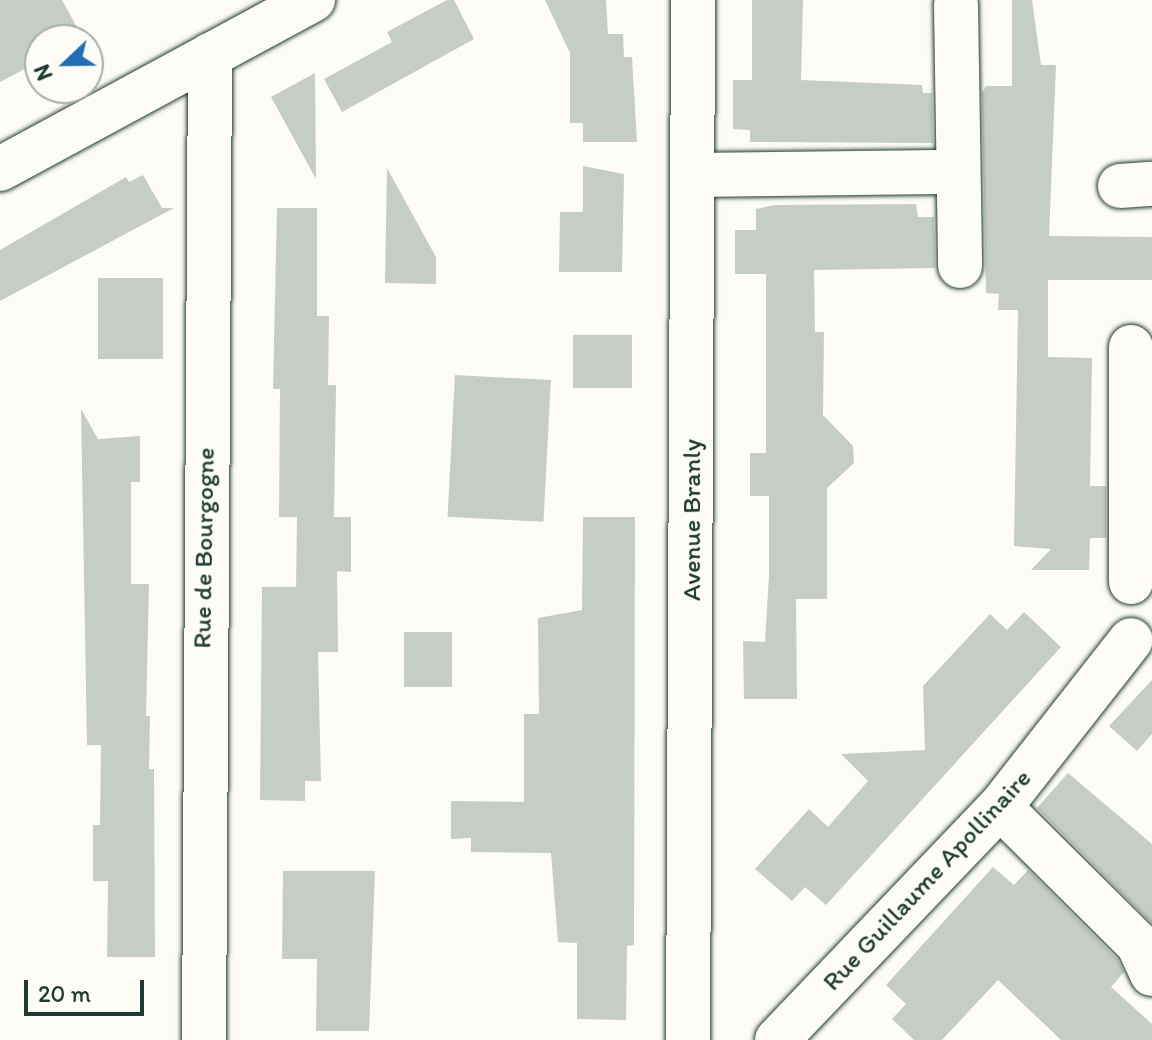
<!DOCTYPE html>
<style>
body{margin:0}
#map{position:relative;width:1152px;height:1040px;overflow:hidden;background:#fdfcf7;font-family:Itim,sans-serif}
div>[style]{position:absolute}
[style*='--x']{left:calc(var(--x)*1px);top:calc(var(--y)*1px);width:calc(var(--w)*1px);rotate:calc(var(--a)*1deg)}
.building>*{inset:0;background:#c6cdc7;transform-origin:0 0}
.roads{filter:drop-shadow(0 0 2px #1f3d34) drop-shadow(0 0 2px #1f3d34)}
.minor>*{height:44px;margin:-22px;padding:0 22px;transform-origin:22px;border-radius:22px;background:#fdfcf7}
span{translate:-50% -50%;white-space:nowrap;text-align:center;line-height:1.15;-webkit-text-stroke:7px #fdfcf7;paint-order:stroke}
.street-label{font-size:26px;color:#1f3d34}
.north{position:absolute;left:24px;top:24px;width:80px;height:80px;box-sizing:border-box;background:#fdfcf7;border:2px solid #a4b0a9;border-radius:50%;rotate:248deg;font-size:22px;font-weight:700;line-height:32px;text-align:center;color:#1f3d34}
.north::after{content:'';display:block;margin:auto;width:28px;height:36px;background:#1f6fb2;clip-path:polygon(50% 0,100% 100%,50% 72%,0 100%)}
.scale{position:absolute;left:24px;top:980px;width:120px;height:36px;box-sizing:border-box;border:4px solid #1f3d34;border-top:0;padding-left:10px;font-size:24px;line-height:28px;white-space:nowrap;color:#1f3d34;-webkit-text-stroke:6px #fdfcf7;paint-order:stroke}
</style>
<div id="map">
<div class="building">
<div style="clip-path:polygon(0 0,62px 0,84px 40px,40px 40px,40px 61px,0 82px)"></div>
<div style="clip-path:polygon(447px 0,454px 0,474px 39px,342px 112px,324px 79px,392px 42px,387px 32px)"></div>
<div style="clip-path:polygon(545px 0,606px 0,608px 34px,623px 34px,624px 57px,632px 57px,637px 142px,583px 142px,583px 123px,570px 123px,570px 53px)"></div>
<div style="clip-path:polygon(752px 0,803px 0,801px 80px,922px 85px,923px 93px,932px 93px,933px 143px,750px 142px,750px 130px,733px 129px,733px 80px,752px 80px)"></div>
<div style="clip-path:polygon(1012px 0,1032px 0,1041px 65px,1056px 65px,1049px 236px,1152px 237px,1152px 280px,1048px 280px,1048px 357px,1092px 358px,1090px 486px,1106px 486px,1106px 538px,1090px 538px,1089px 570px,1031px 570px,1051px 549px,1014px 546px,1018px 310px,998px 310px,999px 294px,986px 293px,982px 93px,986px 86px,1012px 86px)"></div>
<div style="clip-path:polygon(315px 73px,316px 179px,271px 97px)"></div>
<div style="clip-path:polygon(583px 166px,624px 174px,622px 272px,559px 272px,560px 212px,583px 212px)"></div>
<div style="clip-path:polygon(387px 168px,436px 257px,436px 284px,385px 283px)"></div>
<div style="clip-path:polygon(143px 175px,162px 208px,174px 208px,0 301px,0 250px,126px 177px,129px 182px)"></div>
<div style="clip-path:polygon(916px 204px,918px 217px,934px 217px,935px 268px,814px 270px,815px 332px,824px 332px,823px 415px,853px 446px,854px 463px,827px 488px,827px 599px,796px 599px,797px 699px,744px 699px,743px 641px,765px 642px,769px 575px,769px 496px,750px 496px,750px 453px,766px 453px,766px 274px,735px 274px,735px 230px,756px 230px,756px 209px,775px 205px)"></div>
<div style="clip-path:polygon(277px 208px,317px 208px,317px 316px,329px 316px,328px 385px,336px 385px,334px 517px,351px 517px,351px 572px,337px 571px,338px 652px,318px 652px,321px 781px,305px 781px,305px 801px,260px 800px,262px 587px,296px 587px,297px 517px,279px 517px,280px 389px,273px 389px)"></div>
<div style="left:98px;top:278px;width:65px;height:81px"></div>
<div style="left:573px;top:335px;width:59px;height:53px"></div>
<div style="left:455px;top:375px;width:96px;height:142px;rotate:3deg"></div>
<div style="clip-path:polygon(81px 409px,98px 439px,140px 436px,140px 482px,131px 482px,131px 584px,149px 584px,146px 716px,150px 716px,149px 769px,154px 769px,155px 957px,107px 957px,108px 881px,93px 881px,93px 825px,100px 825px,101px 745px,87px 745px)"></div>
<div style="clip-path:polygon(583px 517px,635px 517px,634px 945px,627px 946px,626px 1020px,577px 1019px,577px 943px,558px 942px,551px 853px,471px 852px,471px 838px,451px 839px,451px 801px,524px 802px,524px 714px,539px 714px,538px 618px,582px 610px)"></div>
<div style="clip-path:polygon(1024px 612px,1061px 647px,826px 905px,805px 887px,792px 901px,755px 869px,809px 809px,828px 827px,868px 781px,841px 754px,925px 750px,923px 686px,990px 614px,1007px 630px)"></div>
<div style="left:404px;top:632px;width:48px;height:55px"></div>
<div style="clip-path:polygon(1152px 680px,1152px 734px,1137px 751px,1109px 726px)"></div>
<div style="clip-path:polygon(1068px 773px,1152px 844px,1152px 923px,1037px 808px)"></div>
<div style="clip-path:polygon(993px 867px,1014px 885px,1028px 870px,1117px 959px,1124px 972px,1111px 987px,1152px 1024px,1152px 1040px,1061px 1040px,998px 980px,942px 1040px,914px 1040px,892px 1019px,906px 1004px,886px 985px)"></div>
<div style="clip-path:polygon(283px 871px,375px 871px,369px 1031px,316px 1031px,317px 959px,282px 959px)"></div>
</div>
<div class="roads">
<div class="minor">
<div style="--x:956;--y:4;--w:262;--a:89.1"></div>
<div style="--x:0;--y:169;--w:356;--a:-28.4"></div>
<div style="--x:694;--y:175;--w:264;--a:-0.7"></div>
<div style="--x:1120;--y:186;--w:32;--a:-4"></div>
<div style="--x:1131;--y:347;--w:235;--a:90"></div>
<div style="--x:1000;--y:807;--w:194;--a:44.8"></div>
<div style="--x:1138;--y:944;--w:33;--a:65"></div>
<div style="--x:204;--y:1040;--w:985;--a:-89.65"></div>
<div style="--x:688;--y:1040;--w:1040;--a:-89.72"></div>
<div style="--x:777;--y:1040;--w:323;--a:-46.3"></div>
<div style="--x:1000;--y:807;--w:212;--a:-51.9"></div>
</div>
</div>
<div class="street-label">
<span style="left:692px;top:520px;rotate:-90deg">Avenue Branly</span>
<span style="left:204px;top:548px;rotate:-89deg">Rue de Bourgogne</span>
<span style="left:927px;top:880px;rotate:-47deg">Rue Guillaume Apollinaire</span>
</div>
<div class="north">N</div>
<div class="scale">20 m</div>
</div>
